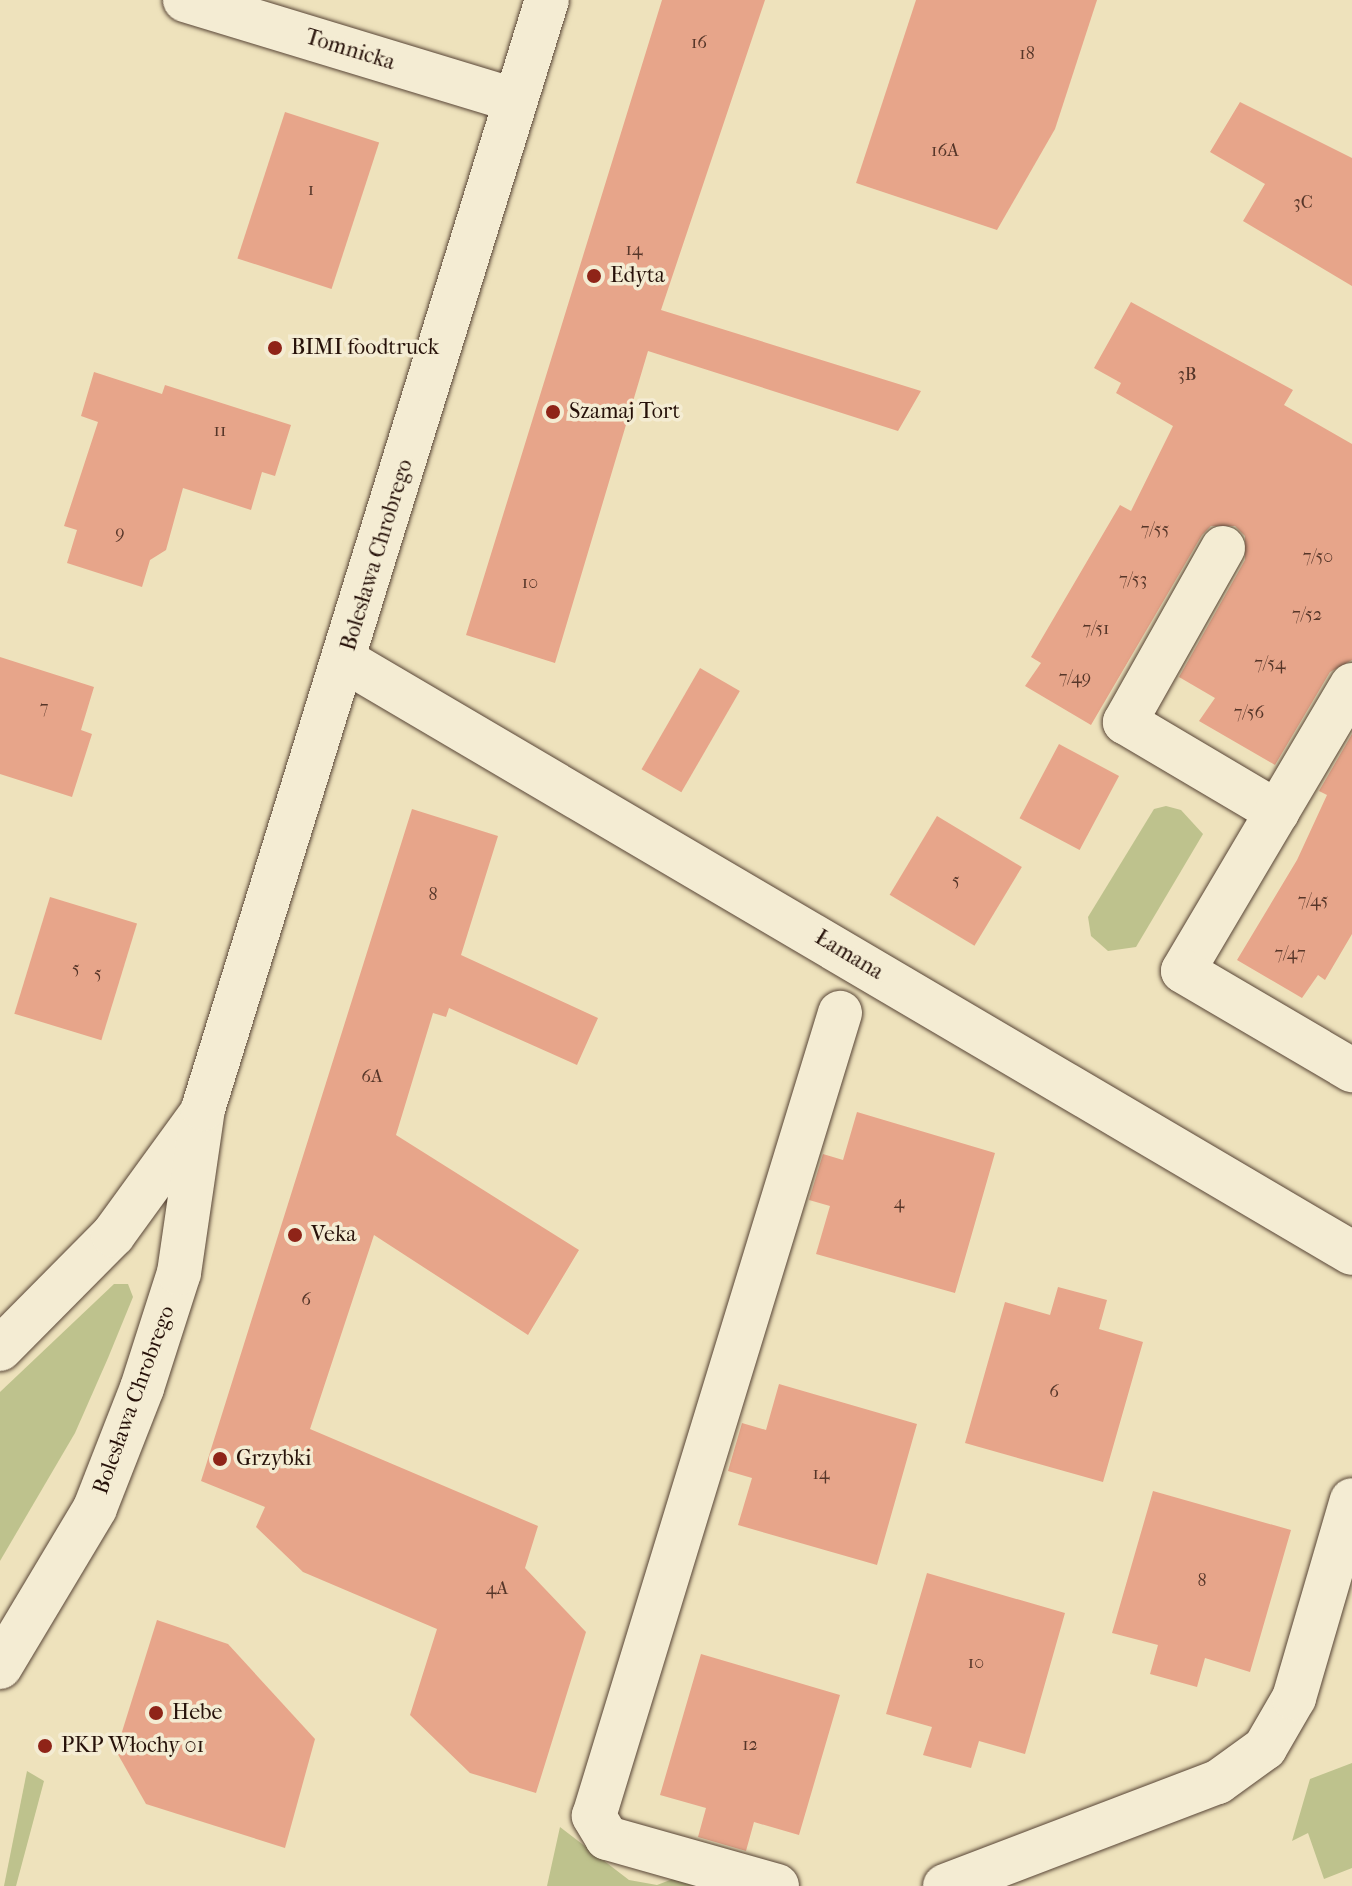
<!DOCTYPE html>
<meta charset="utf-8">
<style>
body{margin:0}
#map{position:relative;width:1352px;height:1886px;overflow:hidden;background:#eee2bc;font-family:"IM FELL French Canon",serif}
div>[style]{position:absolute}
[style*='--x']{left:calc(var(--x)*1px);top:calc(var(--y)*1px);width:calc(var(--w)*1px);rotate:calc(var(--a)*1deg)}
.green>*{inset:0;background:#bec28d}
.building>*{inset:0;background:#e7a58a;transform-origin:0 0}
.roads{filter:drop-shadow(0 0 2px #584536) drop-shadow(0 0 2px #584536)}
.street>*{height:44px;margin:-22px;padding:0 22px;transform-origin:22px;border-radius:22px;background:#f4ecd3}
.secondary>*{height:44px;margin:-22px;padding:0 22px;transform-origin:22px;border-radius:22px;background:#f4ecd3}
.dots>*{width:22px;height:22px;translate:-50% -50%;box-sizing:border-box;border:4px solid #f4ecd3;border-radius:50%}
span{translate:-50% -50%;white-space:nowrap;text-align:center;line-height:1.15;-webkit-text-stroke:7px #f4ecd3;paint-order:stroke}
.number-label{font-size:18px;color:#563629}
.number-label span{-webkit-text-stroke-width:0}
.street-label{font-size:22px;color:#261109}
.poi-label{font-size:22px;color:#261109}
.left{translate:0 -50%;text-align:left}
</style>
<div id="map">
<div class="green">
<div style="clip-path:polygon(1166px 806px,1181px 810px,1203px 834px,1136px 947px,1108px 951px,1091px 936px,1088px 917px,1154px 809px)"></div>
<div style="clip-path:polygon(114px 1284px,128px 1284px,133px 1297px,108px 1358px,75px 1433px,0 1561px,0 1392px)"></div>
<div style="clip-path:polygon(1352px 1763px,1352px 1868px,1324px 1879px,1308px 1833px,1292px 1841px,1310px 1779px)"></div>
<div style="clip-path:polygon(27px 1771px,44px 1781px,16px 1886px,4px 1886px)"></div>
<div style="clip-path:polygon(560px 1827px,629px 1880px,657px 1885px,678px 1877px,714px 1886px,547px 1886px)"></div>
</div>
<div class="building">
<div style="clip-path:polygon(662px 0,765px 0,661px 310px,921px 391px,898px 431px,648px 351px,555px 663px,466px 635px)"></div>
<div style="clip-path:polygon(916px 0,1097px 0,1055px 129px,997px 230px,856px 183px)"></div>
<div style="clip-path:polygon(1240px 102px,1352px 158px,1352px 286px,1243px 221px,1265px 184px,1210px 152px)"></div>
<div style="left:285px;top:112px;width:99px;height:154px;rotate:18deg"></div>
<div style="clip-path:polygon(1131px 302px,1293px 390px,1284px 405px,1352px 444px,1352px 660px,1330px 672px,1275px 765px,1199px 721px,1215px 698px,1179px 677px,1245px 560px,1245px 536px,1235px 526px,1211px 526px,1202px 535px,1091px 725px,1025px 686px,1041px 663px,1031px 657px,1120px 505px,1131px 511px,1173px 426px,1116px 393px,1121px 383px,1094px 368px)"></div>
<div style="clip-path:polygon(94px 372px,162px 394px,165px 385px,291px 425px,275px 476px,262px 472px,251px 510px,183px 488px,166px 550px,150px 560px,142px 587px,67px 563px,77px 530px,64px 526px,98px 422px,81px 416px)"></div>
<div style="clip-path:polygon(0 657px,94px 687px,81px 730px,92px 734px,72px 797px,0 774px)"></div>
<div style="left:700px;top:668px;width:46px;height:117px;rotate:30deg"></div>
<div style="clip-path:polygon(1352px 734px,1352px 934px,1325px 980px,1318px 975px,1302px 998px,1237px 960px,1297px 860px,1327px 795px,1319px 791px)"></div>
<div style="left:1059px;top:744px;width:68px;height:84px;rotate:28deg"></div>
<div style="clip-path:polygon(412px 809px,498px 836px,461px 955px,598px 1018px,577px 1065px,449px 1008px,446px 1017px,433px 1013px,396px 1135px,579px 1250px,528px 1335px,374px 1235px,310px 1429px,538px 1526px,525px 1568px,586px 1632px,536px 1793px,470px 1773px,410px 1715px,437px 1629px,303px 1572px,256px 1527px,265px 1507px,201px 1481px)"></div>
<div style="left:937px;top:816px;width:99px;height:92px;rotate:31deg"></div>
<div style="left:50px;top:897px;width:91px;height:122px;rotate:17deg"></div>
<div style="clip-path:polygon(857px 1112px,995px 1153px,955px 1293px,816px 1254px,830px 1206px,809px 1200px,823px 1154px,843px 1160px)"></div>
<div style="clip-path:polygon(1058px 1287px,1107px 1300px,1099px 1329px,1143px 1342px,1103px 1482px,965px 1443px,1005px 1302px,1050px 1315px)"></div>
<div style="clip-path:polygon(779px 1384px,917px 1424px,877px 1565px,738px 1525px,752px 1478px,728px 1471px,742px 1423px,766px 1430px)"></div>
<div style="clip-path:polygon(1153px 1491px,1291px 1530px,1250px 1672px,1205px 1658px,1197px 1687px,1150px 1674px,1158px 1645px,1112px 1633px)"></div>
<div style="clip-path:polygon(927px 1573px,1065px 1613px,1025px 1754px,979px 1741px,971px 1768px,923px 1755px,932px 1727px,886px 1714px)"></div>
<div style="clip-path:polygon(157px 1620px,228px 1644px,315px 1739px,285px 1848px,146px 1804px,116px 1751px)"></div>
<div style="clip-path:polygon(701px 1654px,840px 1695px,799px 1835px,754px 1822px,746px 1851px,698px 1837px,706px 1808px,660px 1795px)"></div>
</div>
<div class="roads">
<div class="street">
<div style="--x:185;--y:0;--w:345;--a:16.9"></div>
<div style="--x:1223;--y:548;--w:200;--a:119.4"></div>
<div style="--x:1125;--y:722;--w:177;--a:30.6"></div>
<div style="--x:344;--y:660;--w:1169;--a:30.47"></div>
<div style="--x:1352;--y:685;--w:332;--a:120.6"></div>
<div style="--x:1183;--y:971;--w:196;--a:30.4"></div>
<div style="--x:777;--y:1886;--w:177;--a:-164.2"></div>
<div style="--x:607;--y:1838;--w:26;--a:-121"></div>
<div style="--x:594;--y:1816;--w:840;--a:-72.97"></div>
<div style="--x:945;--y:1886;--w:292;--a:-20.9"></div>
<div style="--x:1218;--y:1782;--w:58;--a:-35.9"></div>
<div style="--x:1265;--y:1748;--w:58;--a:-59.9"></div>
<div style="--x:1294;--y:1698;--w:206;--a:-73.7"></div>
</div>
<div class="secondary">
<div style="--x:0;--y:1349;--w:161;--a:-45.3"></div>
<div style="--x:113;--y:1235;--w:145;--a:-54"></div>
<div style="--x:0;--y:1667;--w:185;--a:-59.1"></div>
<div style="--x:95;--y:1508;--w:129;--a:-68.6"></div>
<div style="--x:142;--y:1388;--w:121;--a:-72.2"></div>
<div style="--x:179;--y:1273;--w:166;--a:-81.7"></div>
<div style="--x:203;--y:1109;--w:1161;--a:-72.77"></div>
</div>
</div>
<div class="dots">
<div style="left:594px;top:276px;background:#8f2418"></div>
<div style="left:275px;top:348px;background:#8f2418"></div>
<div style="left:553px;top:412px;background:#8f2418"></div>
<div style="left:295px;top:1235px;background:#8f2418"></div>
<div style="left:220px;top:1459px;background:#8f2418"></div>
<div style="left:156px;top:1713px;background:#8f2418"></div>
<div style="left:45px;top:1746px;background:#8f2418"></div>
</div>
<div class="number-label">
<span style="left:699px;top:43px">16</span>
<span style="left:1027px;top:54px">18</span>
<span style="left:945px;top:151px">16A</span>
<span style="left:311px;top:190px">1</span>
<span style="left:1303px;top:203px">3C</span>
<span style="left:634px;top:250px">14</span>
<span style="left:1187px;top:375px">3B</span>
<span style="left:220px;top:431px">11</span>
<span style="left:1155px;top:530px">7/55</span>
<span style="left:120px;top:533px">9</span>
<span style="left:1318px;top:557px">7/50</span>
<span style="left:1133px;top:580px">7/53</span>
<span style="left:530px;top:583px">10</span>
<span style="left:1307px;top:615px">7/52</span>
<span style="left:1096px;top:629px">7/51</span>
<span style="left:1270px;top:664px">7/54</span>
<span style="left:1075px;top:678px">7/49</span>
<span style="left:44px;top:708px">7</span>
<span style="left:1249px;top:713px">7/56</span>
<span style="left:956px;top:881px">5</span>
<span style="left:433px;top:895px">8</span>
<span style="left:1313px;top:901px">7/45</span>
<span style="left:1290px;top:954px">7/47</span>
<span style="left:76px;top:969px">5</span>
<span style="left:98px;top:974px">5</span>
<span style="left:372px;top:1077px">6A</span>
<span style="left:899px;top:1203px">4</span>
<span style="left:306px;top:1300px">6</span>
<span style="left:1054px;top:1392px">6</span>
<span style="left:821px;top:1474px">14</span>
<span style="left:1202px;top:1581px">8</span>
<span style="left:497px;top:1589px">4A</span>
<span style="left:976px;top:1663px">10</span>
<span style="left:750px;top:1745px">12</span>
</div>
<div class="street-label">
<span style="left:350px;top:50px;rotate:17deg">Tomnicka</span>
<span style="left:377px;top:555px;rotate:-73deg">Bolesława Chrobrego</span>
<span style="left:849px;top:955px;rotate:31deg">Łamana</span>
<span style="left:134px;top:1400px;rotate:-70deg">Bolesława Chrobrego</span>
</div>
<div class="poi-label">
<span class="left" style="left:610px;top:276px">Edyta</span>
<span class="left" style="left:291px;top:348px">BIMI foodtruck</span>
<span class="left" style="left:569px;top:412px">Szamaj Tort</span>
<span class="left" style="left:311px;top:1235px">Veka</span>
<span class="left" style="left:236px;top:1459px">Grzybki</span>
<span class="left" style="left:172px;top:1713px">Hebe</span>
<span class="left" style="left:61px;top:1746px">PKP Włochy 01</span>
</div>
</div>
